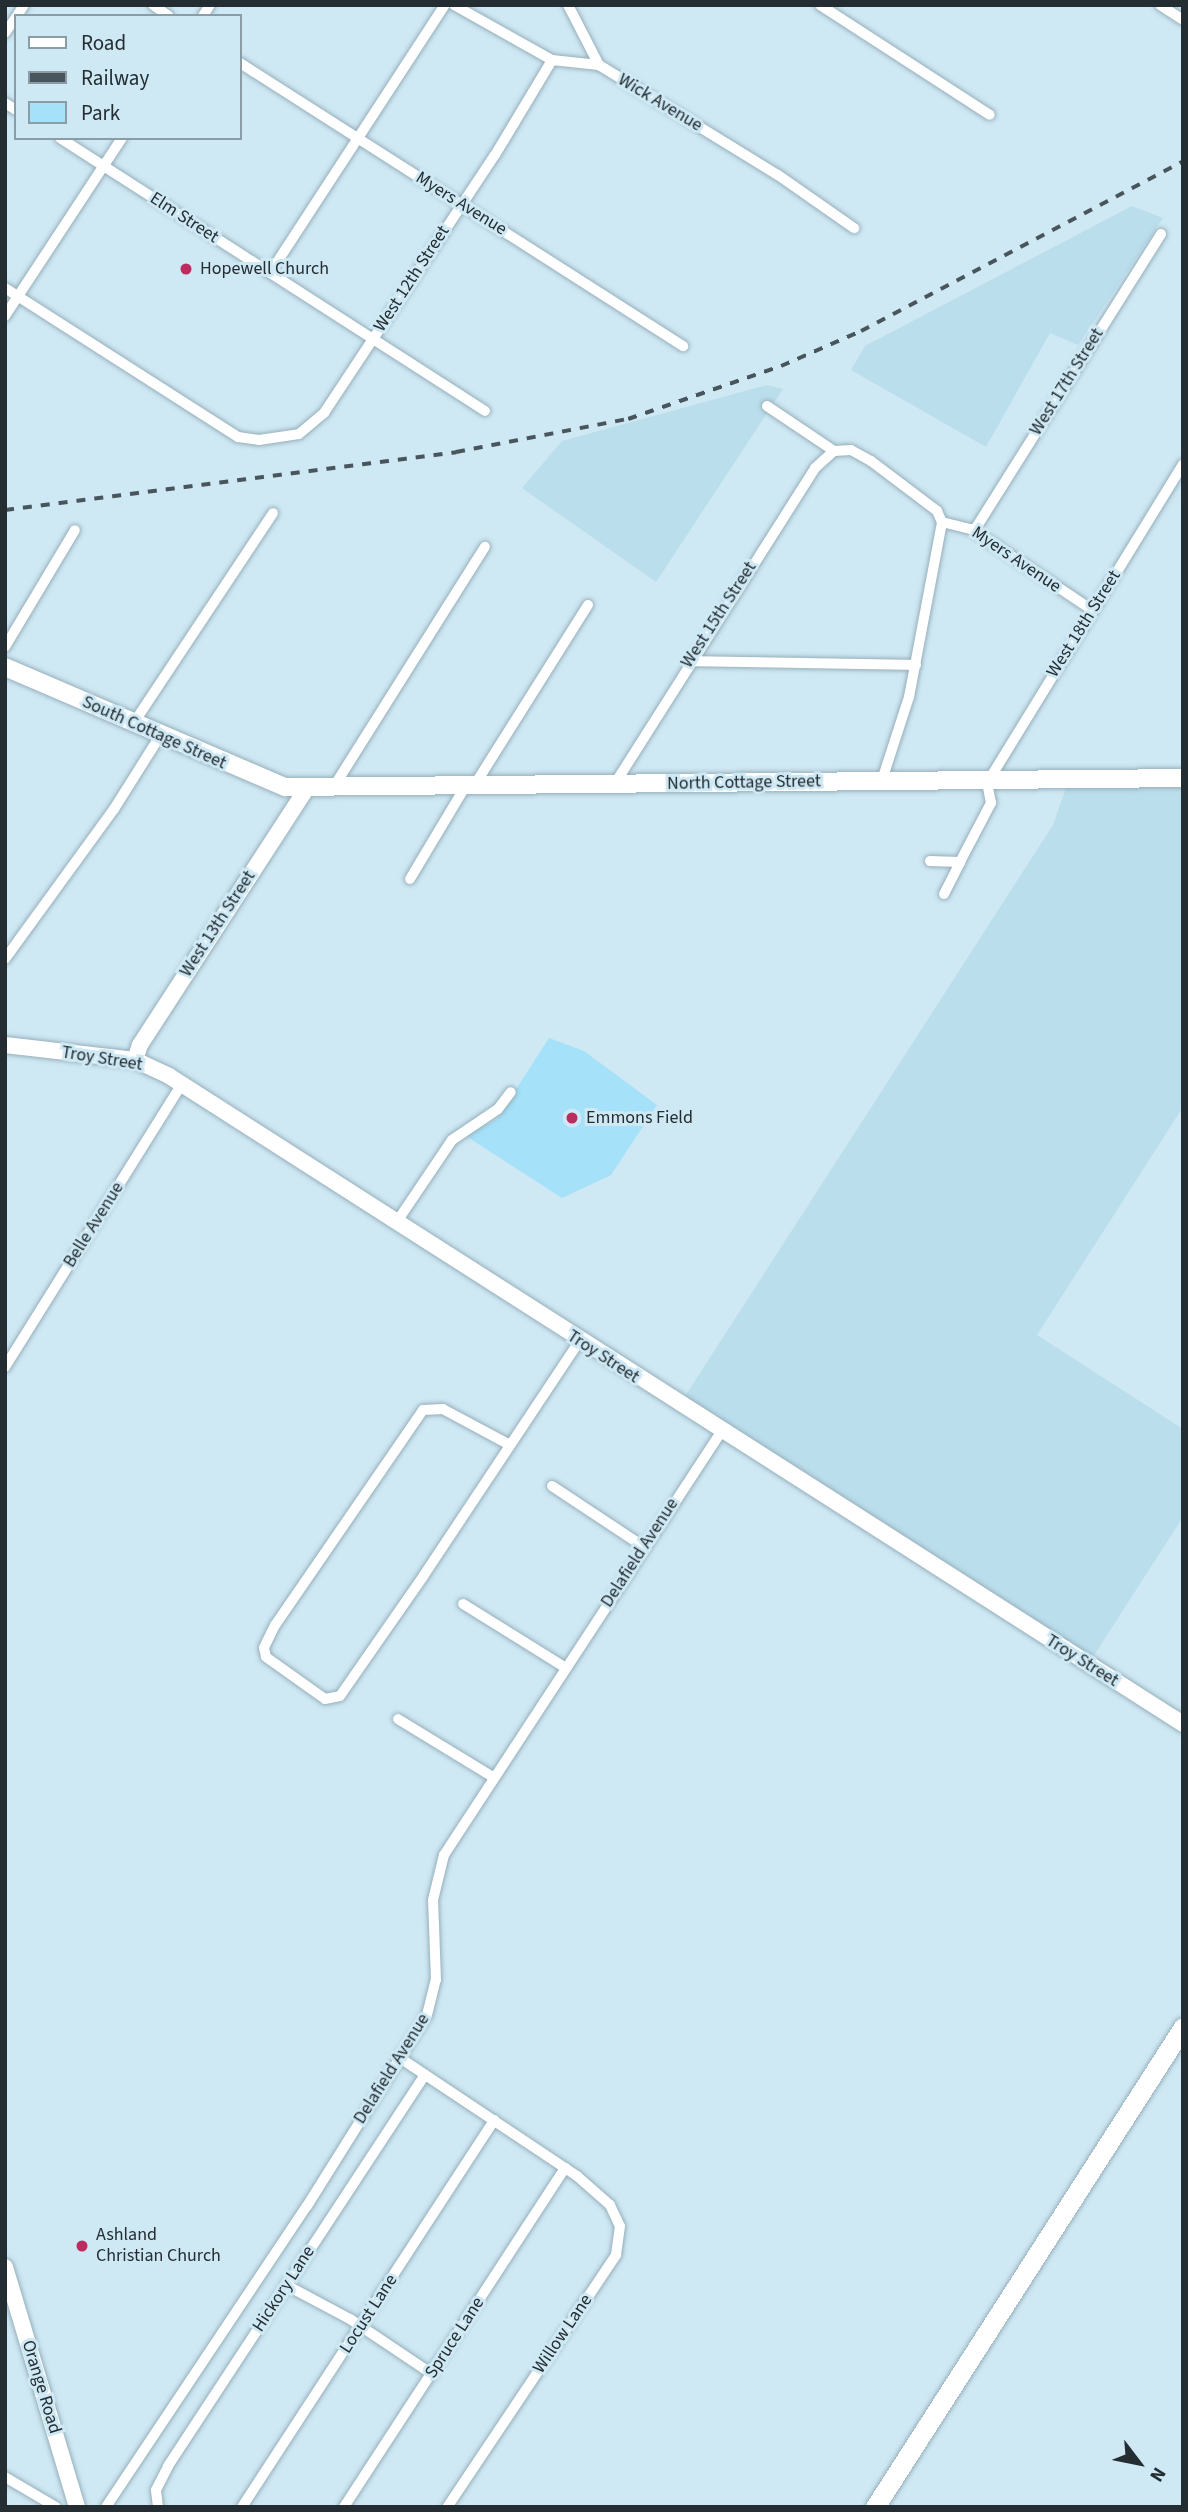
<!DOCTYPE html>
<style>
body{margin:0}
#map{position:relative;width:1188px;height:2512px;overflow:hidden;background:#cee8f4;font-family:"Source Sans 3",sans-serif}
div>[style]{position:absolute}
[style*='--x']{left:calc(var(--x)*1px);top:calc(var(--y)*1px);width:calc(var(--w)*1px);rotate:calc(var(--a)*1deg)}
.built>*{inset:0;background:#bbdeec}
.green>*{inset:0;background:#a5e1f9}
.roads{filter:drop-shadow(0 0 2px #96afba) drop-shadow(0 0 2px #96afba)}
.street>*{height:10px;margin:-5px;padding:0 5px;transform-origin:5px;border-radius:5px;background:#fff}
.secondary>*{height:16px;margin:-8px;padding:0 8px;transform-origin:8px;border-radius:8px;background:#fff}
.primary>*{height:18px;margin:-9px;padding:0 9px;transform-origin:9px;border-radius:9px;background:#fff}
.highway>*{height:19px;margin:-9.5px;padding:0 9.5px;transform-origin:9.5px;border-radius:9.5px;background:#fff}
.rail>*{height:3.5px;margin-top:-1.75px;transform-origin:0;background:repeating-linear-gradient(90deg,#48555c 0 9px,transparent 0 18px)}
.dots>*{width:19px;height:19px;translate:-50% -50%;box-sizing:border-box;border:4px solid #cee8f4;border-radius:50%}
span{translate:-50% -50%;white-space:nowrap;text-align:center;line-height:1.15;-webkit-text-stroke:6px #cee8f4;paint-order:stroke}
.street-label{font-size:18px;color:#232d32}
.poi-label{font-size:18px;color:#232d32}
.left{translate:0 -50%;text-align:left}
.frame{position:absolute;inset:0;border:7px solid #232d32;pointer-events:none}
.legend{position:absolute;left:14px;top:14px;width:228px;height:126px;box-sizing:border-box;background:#cee8f4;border:2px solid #8a9da6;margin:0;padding:9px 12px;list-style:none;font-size:21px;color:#232d32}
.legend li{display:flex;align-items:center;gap:14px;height:35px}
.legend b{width:35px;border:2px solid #8a9da6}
.north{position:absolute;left:1104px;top:2428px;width:70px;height:70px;-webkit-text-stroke:5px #cee8f4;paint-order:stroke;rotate:122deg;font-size:19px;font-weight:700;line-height:28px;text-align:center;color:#232d32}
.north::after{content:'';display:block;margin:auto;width:24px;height:32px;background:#232d32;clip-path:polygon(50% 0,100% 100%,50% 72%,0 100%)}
</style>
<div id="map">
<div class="built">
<div style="clip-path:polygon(1132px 206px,1163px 218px,1078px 345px,1050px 333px,986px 447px,851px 370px,865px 346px)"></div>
<div style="clip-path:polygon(767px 385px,783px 389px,656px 582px,522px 488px,562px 441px)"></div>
<div style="clip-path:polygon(1067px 785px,1183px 785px,1183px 1107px,1037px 1335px,1183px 1429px,1183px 1517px,1091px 1660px,682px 1401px,1053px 825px)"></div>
</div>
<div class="green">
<div style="clip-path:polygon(549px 1038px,584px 1051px,657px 1105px,611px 1175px,562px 1198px,466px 1136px,497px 1119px)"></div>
</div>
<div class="roads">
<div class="street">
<div style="--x:153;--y:5;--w:19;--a:35"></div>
<div style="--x:454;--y:5;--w:112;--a:29.3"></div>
<div style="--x:552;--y:60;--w:47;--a:6.1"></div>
<div style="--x:599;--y:65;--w:210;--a:31.6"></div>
<div style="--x:778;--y:175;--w:93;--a:34.9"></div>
<div style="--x:568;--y:5;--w:68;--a:62.7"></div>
<div style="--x:820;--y:5;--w:202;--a:32.9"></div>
<div style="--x:1160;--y:5;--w:27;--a:33"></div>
<div style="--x:17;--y:16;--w:13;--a:-58"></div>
<div style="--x:203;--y:16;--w:13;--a:-58"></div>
<div style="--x:5;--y:33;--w:19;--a:-55"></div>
<div style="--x:240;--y:63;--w:526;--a:32.57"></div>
<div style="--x:5;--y:103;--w:13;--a:32"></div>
<div style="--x:60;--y:138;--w:505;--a:32.71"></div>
<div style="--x:270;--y:273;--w:320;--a:-56.9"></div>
<div style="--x:5;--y:288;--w:277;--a:32.6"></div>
<div style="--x:238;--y:437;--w:21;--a:8"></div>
<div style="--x:259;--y:440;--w:40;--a:-8.5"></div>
<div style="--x:299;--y:434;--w:33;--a:-40"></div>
<div style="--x:324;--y:413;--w:310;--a:-56.5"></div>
<div style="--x:495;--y:155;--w:111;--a:-59"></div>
<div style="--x:5;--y:316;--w:213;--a:-56.7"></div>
<div style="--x:767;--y:406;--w:81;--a:33.9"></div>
<div style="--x:834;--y:451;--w:17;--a:-3"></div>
<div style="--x:851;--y:450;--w:23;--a:29"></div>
<div style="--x:871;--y:461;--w:83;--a:37.1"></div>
<div style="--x:937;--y:511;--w:12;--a:66"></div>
<div style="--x:942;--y:522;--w:30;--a:14"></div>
<div style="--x:971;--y:529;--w:146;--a:33.8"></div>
<div style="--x:974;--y:531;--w:351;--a:-57.8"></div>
<div style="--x:5;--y:647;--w:136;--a:-59.1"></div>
<div style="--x:689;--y:661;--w:227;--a:1"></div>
<div style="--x:133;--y:724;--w:253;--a:-56.4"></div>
<div style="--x:882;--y:780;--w:87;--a:-72"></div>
<div style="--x:909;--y:697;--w:178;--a:-79.3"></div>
<div style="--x:614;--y:785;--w:375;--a:-57.6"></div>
<div style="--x:815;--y:468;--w:25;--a:-42"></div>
<div style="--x:474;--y:786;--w:214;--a:-57.8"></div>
<div style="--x:333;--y:788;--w:285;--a:-57.8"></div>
<div style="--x:930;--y:861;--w:30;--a:2"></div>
<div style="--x:960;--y:862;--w:67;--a:-62.3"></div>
<div style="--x:991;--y:803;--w:20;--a:-101"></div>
<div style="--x:987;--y:783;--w:374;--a:-58.4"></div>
<div style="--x:410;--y:879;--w:107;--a:-59.1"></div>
<div style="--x:944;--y:894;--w:36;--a:-63"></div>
<div style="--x:5;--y:959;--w:185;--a:-54"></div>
<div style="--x:114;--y:809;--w:86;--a:-57.8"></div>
<div style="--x:396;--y:1223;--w:100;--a:-56"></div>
<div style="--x:452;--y:1140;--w:55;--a:-34"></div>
<div style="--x:498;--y:1109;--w:21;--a:-53"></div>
<div style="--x:5;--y:1367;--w:334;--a:-58"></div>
<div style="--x:510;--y:1445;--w:76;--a:-151.8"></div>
<div style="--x:443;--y:1409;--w:20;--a:177"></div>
<div style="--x:423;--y:1410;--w:261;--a:124.5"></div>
<div style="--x:275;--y:1625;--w:25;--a:116"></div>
<div style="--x:264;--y:1648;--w:9;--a:77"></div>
<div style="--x:266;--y:1657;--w:72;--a:35.4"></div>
<div style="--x:325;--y:1699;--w:15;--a:-11"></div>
<div style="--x:340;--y:1696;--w:147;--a:-55.2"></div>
<div style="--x:424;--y:1575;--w:280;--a:-56.4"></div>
<div style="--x:552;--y:1486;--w:110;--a:33.5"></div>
<div style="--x:463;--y:1604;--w:121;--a:31.9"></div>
<div style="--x:398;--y:1719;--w:111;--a:31.4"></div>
<div style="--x:400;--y:2058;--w:213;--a:33.7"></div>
<div style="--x:577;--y:2176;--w:44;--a:41.3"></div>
<div style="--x:610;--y:2205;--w:23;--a:65"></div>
<div style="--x:620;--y:2226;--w:29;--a:98"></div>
<div style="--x:616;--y:2255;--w:303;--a:123.8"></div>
<div style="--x:286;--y:2285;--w:72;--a:28"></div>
<div style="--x:350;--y:2319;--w:99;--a:33.9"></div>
<div style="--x:5;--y:2477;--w:59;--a:30.5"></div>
<div style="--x:106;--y:2507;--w:362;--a:-56.3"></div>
<div style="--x:307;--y:2206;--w:226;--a:-57.9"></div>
<div style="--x:427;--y:2015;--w:36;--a:-76"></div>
<div style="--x:436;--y:1980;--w:80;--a:-92.1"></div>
<div style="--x:433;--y:1900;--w:46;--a:-76.3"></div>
<div style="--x:444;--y:1855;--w:506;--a:-56.78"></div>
<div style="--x:158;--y:2507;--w:17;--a:-97"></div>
<div style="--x:156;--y:2490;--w:27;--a:-63"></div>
<div style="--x:168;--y:2466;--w:467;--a:-56.7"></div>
<div style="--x:242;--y:2507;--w:462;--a:-56.9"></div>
<div style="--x:344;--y:2507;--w:405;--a:-56.9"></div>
</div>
<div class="secondary">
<div style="--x:5;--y:1045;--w:131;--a:6.6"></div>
<div style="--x:135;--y:1060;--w:38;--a:25"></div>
<div style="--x:169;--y:1076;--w:1203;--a:32.58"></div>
<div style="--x:135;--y:1060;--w:16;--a:-72"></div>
<div style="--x:140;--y:1045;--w:305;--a:-57"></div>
<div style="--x:5;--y:2267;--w:251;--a:73.3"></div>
</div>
<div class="primary">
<div style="--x:5;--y:667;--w:305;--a:23.2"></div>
<div style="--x:285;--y:787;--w:898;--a:-0.57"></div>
</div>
<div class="highway">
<div style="--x:875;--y:2507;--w:570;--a:-57.31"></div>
</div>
</div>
<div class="rail">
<div style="--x:5;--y:510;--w:455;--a:-7.3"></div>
<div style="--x:456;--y:452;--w:175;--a:-10.9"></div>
<div style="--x:628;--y:419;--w:162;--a:-19.1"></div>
<div style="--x:781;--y:366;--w:87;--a:-23.6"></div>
<div style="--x:861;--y:331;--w:364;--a:-27.8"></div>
</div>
<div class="dots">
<div style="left:186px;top:269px;background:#bb2d5f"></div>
<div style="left:572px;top:1118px;background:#bb2d5f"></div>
<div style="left:82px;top:2246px;background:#bb2d5f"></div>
</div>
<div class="street-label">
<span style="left:660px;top:103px;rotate:31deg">Wick Avenue</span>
<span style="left:461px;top:204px;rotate:32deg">Myers Avenue</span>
<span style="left:184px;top:218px;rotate:33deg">Elm Street</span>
<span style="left:412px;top:279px;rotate:-57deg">West 12th Street</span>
<span style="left:1067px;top:382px;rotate:-58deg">West 17th Street</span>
<span style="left:1016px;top:560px;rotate:34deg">Myers Avenue</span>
<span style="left:719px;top:615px;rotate:-57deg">West 15th Street</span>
<span style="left:1084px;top:624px;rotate:-58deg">West 18th Street</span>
<span style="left:154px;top:733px;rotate:24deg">South Cottage Street</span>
<span style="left:744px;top:783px;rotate:-1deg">North Cottage Street</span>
<span style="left:218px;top:924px;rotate:-57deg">West 13th Street</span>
<span style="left:102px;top:1059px;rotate:9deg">Troy Street</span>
<span style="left:94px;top:1225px;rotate:-58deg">Belle Avenue</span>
<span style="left:603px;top:1357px;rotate:33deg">Troy Street</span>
<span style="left:640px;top:1553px;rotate:-57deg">Delafield Avenue</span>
<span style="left:1082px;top:1661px;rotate:32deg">Troy Street</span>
<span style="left:392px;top:2069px;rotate:-58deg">Delafield Avenue</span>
<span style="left:284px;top:2289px;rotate:-57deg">Hickory Lane</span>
<span style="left:369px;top:2314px;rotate:-57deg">Locust Lane</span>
<span style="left:563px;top:2334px;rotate:-56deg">Willow Lane</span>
<span style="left:455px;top:2338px;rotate:-57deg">Spruce Lane</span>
<span style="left:41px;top:2387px;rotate:73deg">Orange Road</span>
</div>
<div class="poi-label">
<span class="left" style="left:200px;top:269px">Hopewell Church</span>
<span class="left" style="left:586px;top:1118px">Emmons Field</span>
<span class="left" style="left:96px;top:2246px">Ashland<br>Christian Church</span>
</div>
<div class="frame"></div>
<ul class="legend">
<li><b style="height:9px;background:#fff"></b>Road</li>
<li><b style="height:9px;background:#48555c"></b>Railway</li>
<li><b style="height:19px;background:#a5e1f9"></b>Park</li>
</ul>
<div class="north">N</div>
</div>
